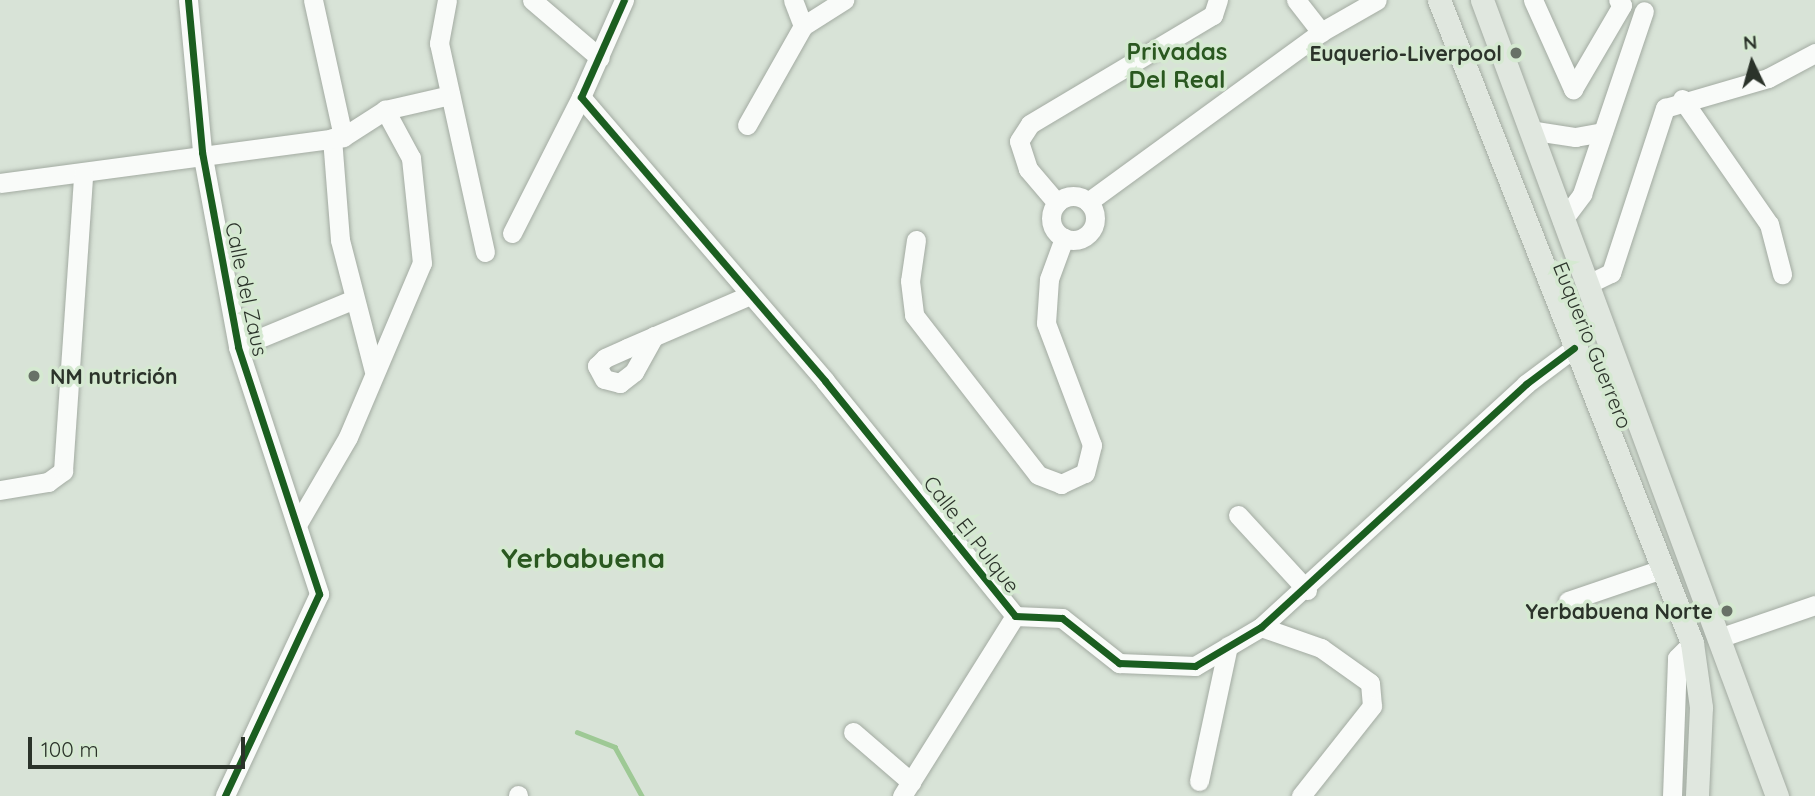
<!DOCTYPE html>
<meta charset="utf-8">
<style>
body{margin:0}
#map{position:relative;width:1815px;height:796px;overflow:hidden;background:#d8e3d7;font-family:Quicksand,sans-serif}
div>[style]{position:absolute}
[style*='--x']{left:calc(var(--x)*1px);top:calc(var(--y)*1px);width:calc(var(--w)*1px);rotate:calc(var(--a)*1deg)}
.stream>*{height:4.5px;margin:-2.25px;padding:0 2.25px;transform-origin:2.25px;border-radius:2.25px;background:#9ec995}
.roads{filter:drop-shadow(0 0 2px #a3aba2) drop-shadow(0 0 2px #a3aba2)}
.minor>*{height:19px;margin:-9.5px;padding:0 9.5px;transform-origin:9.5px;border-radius:9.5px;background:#f9fbf9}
.minor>.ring{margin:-9.5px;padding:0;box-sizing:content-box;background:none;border:19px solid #f9fbf9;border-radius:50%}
.major>*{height:23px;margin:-11.5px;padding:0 11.5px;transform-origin:11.5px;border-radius:11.5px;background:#e0e7df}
.cycleway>*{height:7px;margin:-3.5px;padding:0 3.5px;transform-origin:3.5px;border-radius:3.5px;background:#1b5e20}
.dots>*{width:19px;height:19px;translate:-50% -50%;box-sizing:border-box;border:4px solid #d5e9d1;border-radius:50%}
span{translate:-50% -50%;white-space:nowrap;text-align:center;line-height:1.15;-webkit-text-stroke:7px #d5e9d1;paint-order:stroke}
.poi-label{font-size:21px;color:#2b332a;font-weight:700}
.right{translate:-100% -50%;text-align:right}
.left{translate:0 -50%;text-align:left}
.street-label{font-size:21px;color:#2b332a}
.quarter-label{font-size:24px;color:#2a5820;font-weight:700}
.district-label{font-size:28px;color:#2a5820;font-weight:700}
.north{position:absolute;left:1717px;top:28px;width:70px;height:70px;-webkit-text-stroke:5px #d5e9d1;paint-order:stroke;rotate:355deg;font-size:19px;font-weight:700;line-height:28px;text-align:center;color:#2b332a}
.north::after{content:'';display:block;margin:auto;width:24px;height:32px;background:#2b332a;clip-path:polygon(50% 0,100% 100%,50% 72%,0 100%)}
.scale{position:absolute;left:28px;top:737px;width:217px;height:32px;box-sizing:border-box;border:4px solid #2b332a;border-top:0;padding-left:9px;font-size:21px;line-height:24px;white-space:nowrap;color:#2b332a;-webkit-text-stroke:5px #d5e9d1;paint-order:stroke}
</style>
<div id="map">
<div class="stream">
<div style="--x:577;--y:732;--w:41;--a:21.5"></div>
<div style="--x:615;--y:747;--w:56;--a:61.1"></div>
</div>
<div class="roads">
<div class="minor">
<div style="--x:188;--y:0;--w:153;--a:84.7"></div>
<div style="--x:202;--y:152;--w:198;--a:79.5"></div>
<div style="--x:238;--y:347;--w:260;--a:71.8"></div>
<div style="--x:319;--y:594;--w:223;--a:115"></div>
<div style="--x:313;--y:0;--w:140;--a:77.6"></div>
<div style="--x:447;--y:0;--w:44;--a:100.5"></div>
<div style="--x:439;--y:43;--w:214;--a:77.6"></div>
<div style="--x:532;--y:0;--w:89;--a:40.5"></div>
<div style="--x:624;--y:0;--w:106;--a:113.9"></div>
<div style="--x:581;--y:97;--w:374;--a:49.3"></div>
<div style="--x:825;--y:381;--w:302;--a:51"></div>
<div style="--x:1015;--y:616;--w:47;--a:2.4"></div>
<div style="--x:1062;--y:618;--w:73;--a:38.3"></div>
<div style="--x:1119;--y:663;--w:76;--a:2.3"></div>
<div style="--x:1195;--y:666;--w:77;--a:-30.6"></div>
<div style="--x:1261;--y:627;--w:360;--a:-42.5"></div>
<div style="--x:1526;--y:384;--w:60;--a:-36.9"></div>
<div style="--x:793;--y:0;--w:28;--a:69"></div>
<div style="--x:1296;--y:0;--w:41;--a:52"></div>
<div style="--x:1533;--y:0;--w:98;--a:65.8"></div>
<div style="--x:1573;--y:89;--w:97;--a:-59.7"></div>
<div style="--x:1622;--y:5;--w:6;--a:-129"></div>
<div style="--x:803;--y:26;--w:49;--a:-32.4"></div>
<div style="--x:1682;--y:99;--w:152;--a:55.2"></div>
<div style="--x:1769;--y:224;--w:52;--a:75.4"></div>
<div style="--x:747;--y:125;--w:114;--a:-60.5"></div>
<div style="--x:1529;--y:130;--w:47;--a:8.7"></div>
<div style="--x:1575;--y:137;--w:28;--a:-10"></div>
<div style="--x:332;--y:138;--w:102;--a:85.5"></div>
<div style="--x:340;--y:240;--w:135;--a:75.5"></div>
<div style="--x:0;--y:183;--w:346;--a:-7.6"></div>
<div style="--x:343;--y:137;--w:50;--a:-32.7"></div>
<div style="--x:385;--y:110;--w:67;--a:-13"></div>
<div class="ring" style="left:1051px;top:196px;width:25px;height:25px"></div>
<div style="--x:1088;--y:202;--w:288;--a:-36.1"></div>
<div style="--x:1321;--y:32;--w:64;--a:-29.7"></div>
<div style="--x:1057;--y:203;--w:45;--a:-130.5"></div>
<div style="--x:1028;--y:169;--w:29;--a:-108"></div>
<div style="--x:1019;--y:141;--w:20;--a:-57"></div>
<div style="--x:1030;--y:124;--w:213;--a:-30.8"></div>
<div style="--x:1213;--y:15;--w:16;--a:-72"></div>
<div style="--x:1562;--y:221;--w:34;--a:-53"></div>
<div style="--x:1582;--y:194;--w:193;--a:-71.3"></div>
<div style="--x:512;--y:233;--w:153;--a:-63.1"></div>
<div style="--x:916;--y:240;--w:41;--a:98.3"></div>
<div style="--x:910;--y:281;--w:34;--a:83"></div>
<div style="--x:914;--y:315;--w:202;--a:52.2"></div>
<div style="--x:1038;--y:475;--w:25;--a:21"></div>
<div style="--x:1061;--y:484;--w:26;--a:-25"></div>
<div style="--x:1085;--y:473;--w:29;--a:-76"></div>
<div style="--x:1092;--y:445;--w:130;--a:-110.7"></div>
<div style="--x:1046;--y:323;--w:44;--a:-86.1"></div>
<div style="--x:1049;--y:279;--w:44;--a:-69.9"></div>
<div style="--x:1586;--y:285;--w:28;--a:-26"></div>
<div style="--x:1611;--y:273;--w:174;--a:-71.9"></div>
<div style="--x:1665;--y:108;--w:107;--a:-16.2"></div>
<div style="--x:1768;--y:78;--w:53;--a:-28"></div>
<div style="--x:654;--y:336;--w:41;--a:119.1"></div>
<div style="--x:634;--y:372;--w:18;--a:142"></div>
<div style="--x:620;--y:383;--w:16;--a:-166"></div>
<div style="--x:604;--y:379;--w:15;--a:-118"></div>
<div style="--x:597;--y:366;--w:11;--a:-45"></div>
<div style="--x:605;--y:358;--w:24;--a:-24"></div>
<div style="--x:627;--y:348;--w:134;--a:-23.3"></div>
<div style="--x:238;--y:347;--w:123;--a:-22.4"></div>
<div style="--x:0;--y:490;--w:49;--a:-9.5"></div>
<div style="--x:48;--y:482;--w:19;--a:-36"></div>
<div style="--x:63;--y:471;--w:297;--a:-86.1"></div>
<div style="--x:1238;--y:515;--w:102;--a:47.4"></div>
<div style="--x:298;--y:523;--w:99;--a:-59.8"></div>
<div style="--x:348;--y:437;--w:189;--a:-67"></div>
<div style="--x:422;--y:263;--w:106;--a:-96"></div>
<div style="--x:411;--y:158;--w:55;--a:-118.4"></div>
<div style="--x:1568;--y:601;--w:99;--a:-18.8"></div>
<div style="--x:1261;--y:627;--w:64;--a:19.3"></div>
<div style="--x:1321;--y:648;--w:60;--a:35.5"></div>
<div style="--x:1370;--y:683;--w:23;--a:85"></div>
<div style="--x:1372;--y:706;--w:115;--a:128.3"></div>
<div style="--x:1719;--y:638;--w:102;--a:-19"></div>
<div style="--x:853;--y:732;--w:77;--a:40.8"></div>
<div style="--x:1199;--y:781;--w:138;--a:-77.9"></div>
<div style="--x:518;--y:796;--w:1;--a:-90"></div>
<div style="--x:902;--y:796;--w:213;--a:-57.9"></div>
<div style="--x:1672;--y:796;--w:138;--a:-87.9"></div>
<div style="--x:1677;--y:658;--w:21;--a:-45"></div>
</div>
<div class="major">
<div style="--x:1439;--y:0;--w:691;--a:68.52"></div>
<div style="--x:1692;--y:643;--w:65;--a:82"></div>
<div style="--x:1701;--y:707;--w:89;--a:92.6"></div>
<div style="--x:1482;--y:0;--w:849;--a:69.67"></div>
</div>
</div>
<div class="cycleway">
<div style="--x:188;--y:0;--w:153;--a:84.7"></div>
<div style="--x:202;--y:152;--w:198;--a:79.5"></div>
<div style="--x:238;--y:347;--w:260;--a:71.8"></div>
<div style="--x:319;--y:594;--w:223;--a:115"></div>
<div style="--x:624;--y:0;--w:106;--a:113.9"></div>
<div style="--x:581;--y:97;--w:374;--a:49.3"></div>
<div style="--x:825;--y:381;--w:302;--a:51"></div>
<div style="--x:1015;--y:616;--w:47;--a:2.4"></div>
<div style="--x:1062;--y:618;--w:73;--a:38.3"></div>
<div style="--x:1119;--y:663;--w:76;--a:2.3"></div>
<div style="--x:1195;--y:666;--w:77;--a:-30.6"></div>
<div style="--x:1261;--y:627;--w:360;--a:-42.5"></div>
<div style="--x:1526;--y:384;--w:60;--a:-36.9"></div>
</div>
<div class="dots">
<div style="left:1516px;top:53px;background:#687167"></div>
<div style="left:34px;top:376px;background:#687167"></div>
<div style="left:1727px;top:611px;background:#687167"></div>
</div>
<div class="poi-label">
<span class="right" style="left:1502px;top:53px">Euquerio-Liverpool</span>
<span class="left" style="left:50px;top:376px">NM nutrición</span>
<span class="right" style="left:1713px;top:611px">Yerbabuena Norte</span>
</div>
<div class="street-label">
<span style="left:247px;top:289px;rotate:78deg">Calle del Zaus</span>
<span style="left:1593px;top:345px;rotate:68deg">Euquerio Guerrero</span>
<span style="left:972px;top:534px;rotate:52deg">Calle El Pulque</span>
</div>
<div class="quarter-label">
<span style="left:1177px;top:66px">Privadas<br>Del Real</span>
</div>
<div class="district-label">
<span style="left:583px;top:558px">Yerbabuena</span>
</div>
<div class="north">N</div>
<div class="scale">100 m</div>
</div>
